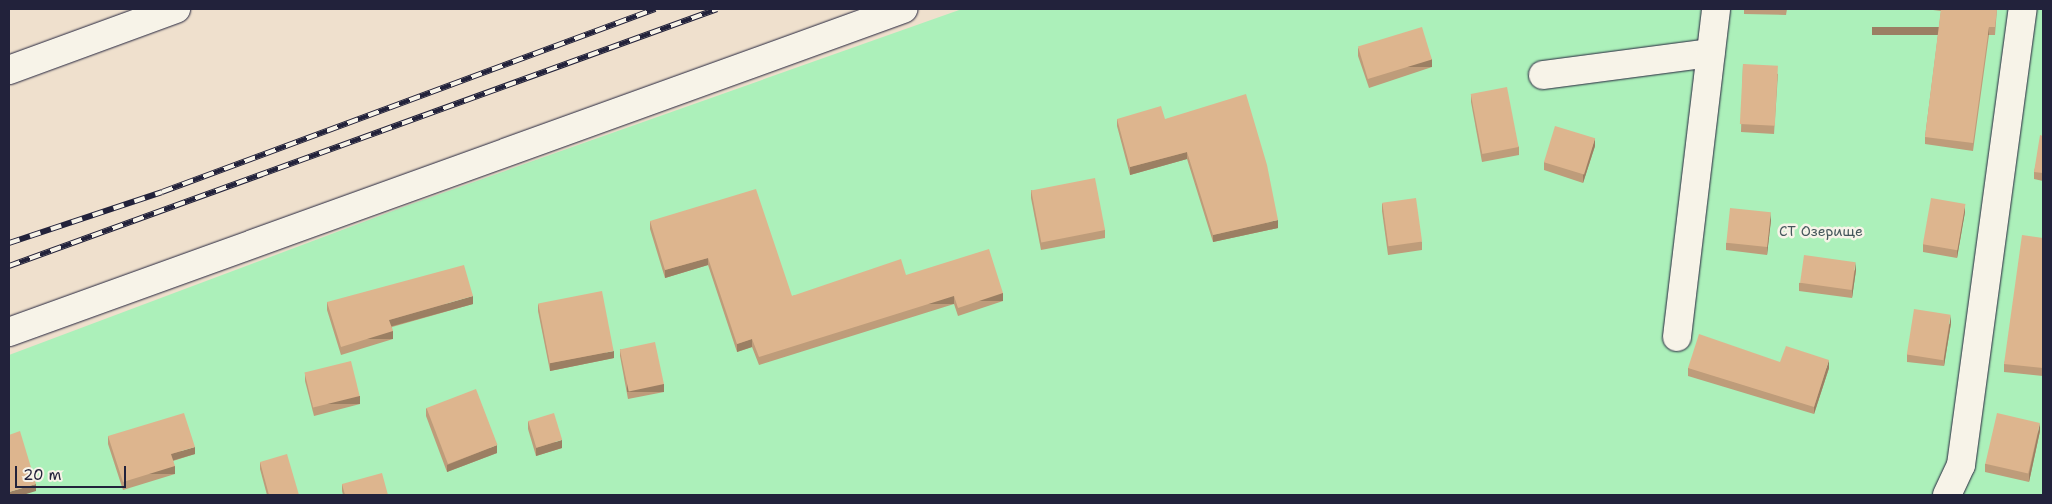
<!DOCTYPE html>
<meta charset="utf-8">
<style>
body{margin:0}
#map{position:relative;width:2052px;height:504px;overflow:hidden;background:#efe0cd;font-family:"Shantell Sans",sans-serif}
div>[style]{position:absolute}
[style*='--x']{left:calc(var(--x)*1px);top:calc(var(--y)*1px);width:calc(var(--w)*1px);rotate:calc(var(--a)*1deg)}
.green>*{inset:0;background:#acf0ba}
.roads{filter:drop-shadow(0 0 1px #22223b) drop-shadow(0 0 1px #22223b)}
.minor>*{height:28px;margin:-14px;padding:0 14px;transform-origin:14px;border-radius:14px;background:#f7f3e8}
.rail>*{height:5.5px;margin-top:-2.75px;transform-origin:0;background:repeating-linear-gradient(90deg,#f7f3e8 0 11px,#22223b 0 22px);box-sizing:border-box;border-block:1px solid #22223b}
.wall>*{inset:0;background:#be9c7a}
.shaded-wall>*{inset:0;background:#9b7f63;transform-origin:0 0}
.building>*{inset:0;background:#ddb58e;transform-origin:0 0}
span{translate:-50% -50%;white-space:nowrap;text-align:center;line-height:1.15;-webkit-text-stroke:5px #f7f3e8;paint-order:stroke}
.park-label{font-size:14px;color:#44565b}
.frame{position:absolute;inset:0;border:10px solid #22223b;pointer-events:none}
.scale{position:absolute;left:15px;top:466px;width:111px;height:22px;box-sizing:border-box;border:2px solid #22223b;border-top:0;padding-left:6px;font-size:15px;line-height:18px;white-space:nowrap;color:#22223b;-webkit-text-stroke:4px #f7f3e8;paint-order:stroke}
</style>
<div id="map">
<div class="green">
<div style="clip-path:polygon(962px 9px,2043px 9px,2043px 495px,9px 495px,9px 355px,406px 206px)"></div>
</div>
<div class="roads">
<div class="minor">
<div style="--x:9;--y:70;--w:178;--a:-20.1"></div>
<div style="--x:1543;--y:75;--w:169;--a:-7.5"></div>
<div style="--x:9;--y:332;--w:951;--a:-19.86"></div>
<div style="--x:1677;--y:337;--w:330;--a:-83.2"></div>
<div style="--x:1947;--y:495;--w:33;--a:-65"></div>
<div style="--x:1961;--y:465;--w:460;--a:-82.3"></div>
</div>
</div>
<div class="rail">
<div style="--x:9;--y:243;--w:161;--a:-18.4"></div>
<div style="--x:162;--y:192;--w:526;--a:-20.36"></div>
<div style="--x:9;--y:266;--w:753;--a:-19.95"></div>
</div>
<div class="wall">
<div style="clip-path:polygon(1744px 9px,1787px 9px,1786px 15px,1744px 14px)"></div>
<div style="clip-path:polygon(1925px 9px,1997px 9px,1995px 35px,1989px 35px,1973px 151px,1925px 144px,1925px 137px,1941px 11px)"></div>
<div style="clip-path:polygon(1358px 48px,1432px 67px,1369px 88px,1358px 56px)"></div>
<div style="clip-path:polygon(1743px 64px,1778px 74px,1774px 134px,1741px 132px)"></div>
<div style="clip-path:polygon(1471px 94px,1519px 147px,1519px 155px,1482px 162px,1471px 102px)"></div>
<div style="clip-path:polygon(1117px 119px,1165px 119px,1278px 228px,1213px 242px,1187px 159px,1130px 175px,1117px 126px)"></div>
<div style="clip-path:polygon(2043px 136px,2043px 181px,2034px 179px,2034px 172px)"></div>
<div style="clip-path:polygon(1595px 146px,1583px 183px,1544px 170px,1544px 162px)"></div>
<div style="clip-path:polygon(1031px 190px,1105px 230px,1105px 238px,1041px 250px,1031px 198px)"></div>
<div style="clip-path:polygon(1382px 203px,1422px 242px,1422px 250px,1388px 255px,1382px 211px)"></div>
<div style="clip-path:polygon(1965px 212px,1957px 258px,1923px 252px,1923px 244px)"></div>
<div style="clip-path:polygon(1771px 220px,1767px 255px,1726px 250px,1726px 243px)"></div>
<div style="clip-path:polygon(650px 221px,792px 296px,906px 275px,1003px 301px,958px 316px,954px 304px,759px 365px,752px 347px,737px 352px,708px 265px,665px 278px,650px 229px)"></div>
<div style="clip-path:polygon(2043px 238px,2043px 376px,2004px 372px,2004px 364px)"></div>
<div style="clip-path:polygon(1856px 270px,1852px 298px,1799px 291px,1799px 283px)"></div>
<div style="clip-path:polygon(327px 302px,473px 304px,392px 327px,393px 339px,341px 355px,327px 310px)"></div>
<div style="clip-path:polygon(538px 304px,614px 358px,550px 371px,538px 311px)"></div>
<div style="clip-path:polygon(1951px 323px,1944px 366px,1907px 362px,1907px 354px)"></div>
<div style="clip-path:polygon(620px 349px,664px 392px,628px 399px,620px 356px)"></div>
<div style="clip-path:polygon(1688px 368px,1829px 368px,1814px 414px,1688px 376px)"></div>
<div style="clip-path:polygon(305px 373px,360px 404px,314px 416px,305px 381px)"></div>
<div style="clip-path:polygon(426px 408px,497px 453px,447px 472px,426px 416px)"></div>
<div style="clip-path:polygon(528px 421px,562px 448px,536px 456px,528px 429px)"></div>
<div style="clip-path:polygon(2040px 431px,2029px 482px,1985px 472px,1985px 464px)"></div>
<div style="clip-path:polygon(108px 436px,195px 454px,173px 461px,175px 474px,123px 490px,108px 444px)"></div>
<div style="clip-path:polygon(260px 462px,299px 495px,267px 495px,260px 469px)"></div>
<div style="clip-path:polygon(342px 484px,388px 495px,343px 495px,342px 491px)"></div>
</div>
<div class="shaded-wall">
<div style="left:1989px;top:27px;width:8px;height:117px;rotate:90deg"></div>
<div style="left:1432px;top:59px;width:8px;height:66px;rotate:90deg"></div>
<div style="clip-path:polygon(1595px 138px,1595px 146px,1583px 183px,1583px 175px)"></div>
<div style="clip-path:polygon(1187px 152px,1187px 159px,1130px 175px,1130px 167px)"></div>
<div style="clip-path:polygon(1965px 204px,1965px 212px,1957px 258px,1957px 250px)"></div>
<div style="clip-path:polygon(1771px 212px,1771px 220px,1767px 255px,1767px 247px)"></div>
<div style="clip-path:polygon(1278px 220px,1278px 228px,1213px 242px,1213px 235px)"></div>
<div style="clip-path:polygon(708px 258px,708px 265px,665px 278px,665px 270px)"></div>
<div style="clip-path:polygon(1856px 262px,1856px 270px,1852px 298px,1852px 291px)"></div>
<div style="left:1003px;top:293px;width:8px;height:47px;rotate:90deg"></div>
<div style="clip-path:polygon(473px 296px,473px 304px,389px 327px,389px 320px)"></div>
<div style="left:954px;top:296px;width:8px;height:204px;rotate:90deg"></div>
<div style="clip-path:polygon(1951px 315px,1951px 323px,1944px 366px,1944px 358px)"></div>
<div style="left:393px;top:331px;width:8px;height:54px;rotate:90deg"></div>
<div style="clip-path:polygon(752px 339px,752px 347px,737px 352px,737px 344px)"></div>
<div style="clip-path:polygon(614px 351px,614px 358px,550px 371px,550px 363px)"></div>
<div style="clip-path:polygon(1829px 360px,1829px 368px,1814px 414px,1814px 407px)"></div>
<div style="left:664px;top:384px;width:8px;height:37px;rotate:90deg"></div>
<div style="left:360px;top:396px;width:8px;height:48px;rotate:90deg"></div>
<div style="clip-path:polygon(2040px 423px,2040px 431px,2029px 482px,2029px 474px)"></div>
<div style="clip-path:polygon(562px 440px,562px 448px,536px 456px,536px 448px)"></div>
<div style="clip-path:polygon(497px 445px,497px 453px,447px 472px,447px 465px)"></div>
<div style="clip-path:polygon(195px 447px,195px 454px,171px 461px,171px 454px)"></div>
<div style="left:175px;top:466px;width:8px;height:54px;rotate:90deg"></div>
<div style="clip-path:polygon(36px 484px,36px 491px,23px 495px,9px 495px,9px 492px)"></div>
</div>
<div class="building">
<div style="clip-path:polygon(1941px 9px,1997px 9px,1995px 27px,1989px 27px,1973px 143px,1925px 137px)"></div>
<div style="left:1422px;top:27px;width:34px;height:67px;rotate:73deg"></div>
<div style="left:1743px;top:64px;width:35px;height:60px;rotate:3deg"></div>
<div style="left:1507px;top:87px;width:61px;height:37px;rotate:79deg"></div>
<div style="clip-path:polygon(1246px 94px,1267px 165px,1278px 220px,1213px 235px,1187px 152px,1130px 167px,1117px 119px,1161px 106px,1165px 119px)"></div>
<div style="left:1555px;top:126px;width:42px;height:38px;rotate:17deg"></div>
<div style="clip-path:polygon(2040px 135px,2043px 136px,2043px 173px,2034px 172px)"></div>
<div style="left:1095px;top:178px;width:53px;height:65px;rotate:79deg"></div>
<div style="clip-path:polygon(756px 189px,792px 296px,901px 259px,906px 275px,989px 249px,1003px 293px,958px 308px,954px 296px,759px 357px,752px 339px,737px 344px,708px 258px,665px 270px,650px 221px)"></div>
<div style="left:1416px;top:198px;width:44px;height:34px;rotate:82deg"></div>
<div style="left:1931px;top:198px;width:35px;height:47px;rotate:10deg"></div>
<div style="left:1730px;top:208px;width:41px;height:35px;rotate:6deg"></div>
<div style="clip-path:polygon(2022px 235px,2043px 238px,2043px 368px,2004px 364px)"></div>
<div style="left:1804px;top:255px;width:52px;height:28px;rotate:8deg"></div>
<div style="clip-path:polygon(464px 265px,473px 296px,389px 320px,393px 331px,341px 347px,327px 302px)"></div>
<div style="left:602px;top:291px;width:61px;height:65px;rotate:79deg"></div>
<div style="left:1914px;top:309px;width:37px;height:46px;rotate:9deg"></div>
<div style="clip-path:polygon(1699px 334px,1780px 362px,1786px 346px,1829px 360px,1814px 407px,1688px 368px)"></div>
<div style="left:655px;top:342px;width:43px;height:36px;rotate:78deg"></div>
<div style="left:351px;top:361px;width:36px;height:48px;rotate:76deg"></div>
<div style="left:476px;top:389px;width:60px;height:53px;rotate:69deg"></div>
<div style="clip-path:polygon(184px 413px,195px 447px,171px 454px,175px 466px,123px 482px,108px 436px)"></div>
<div style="left:554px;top:413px;width:28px;height:27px;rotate:73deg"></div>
<div style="left:1997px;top:413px;width:44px;height:52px;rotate:13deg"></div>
<div style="clip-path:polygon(20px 431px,36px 484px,9px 492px,9px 435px)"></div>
<div style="clip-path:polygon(287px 454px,299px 495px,269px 495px,260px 462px)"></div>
<div style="clip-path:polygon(382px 473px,388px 495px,345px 495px,342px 484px)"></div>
</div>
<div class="park-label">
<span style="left:1821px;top:231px">СТ Озерище</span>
</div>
<div class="frame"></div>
<div class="scale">20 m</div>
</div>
